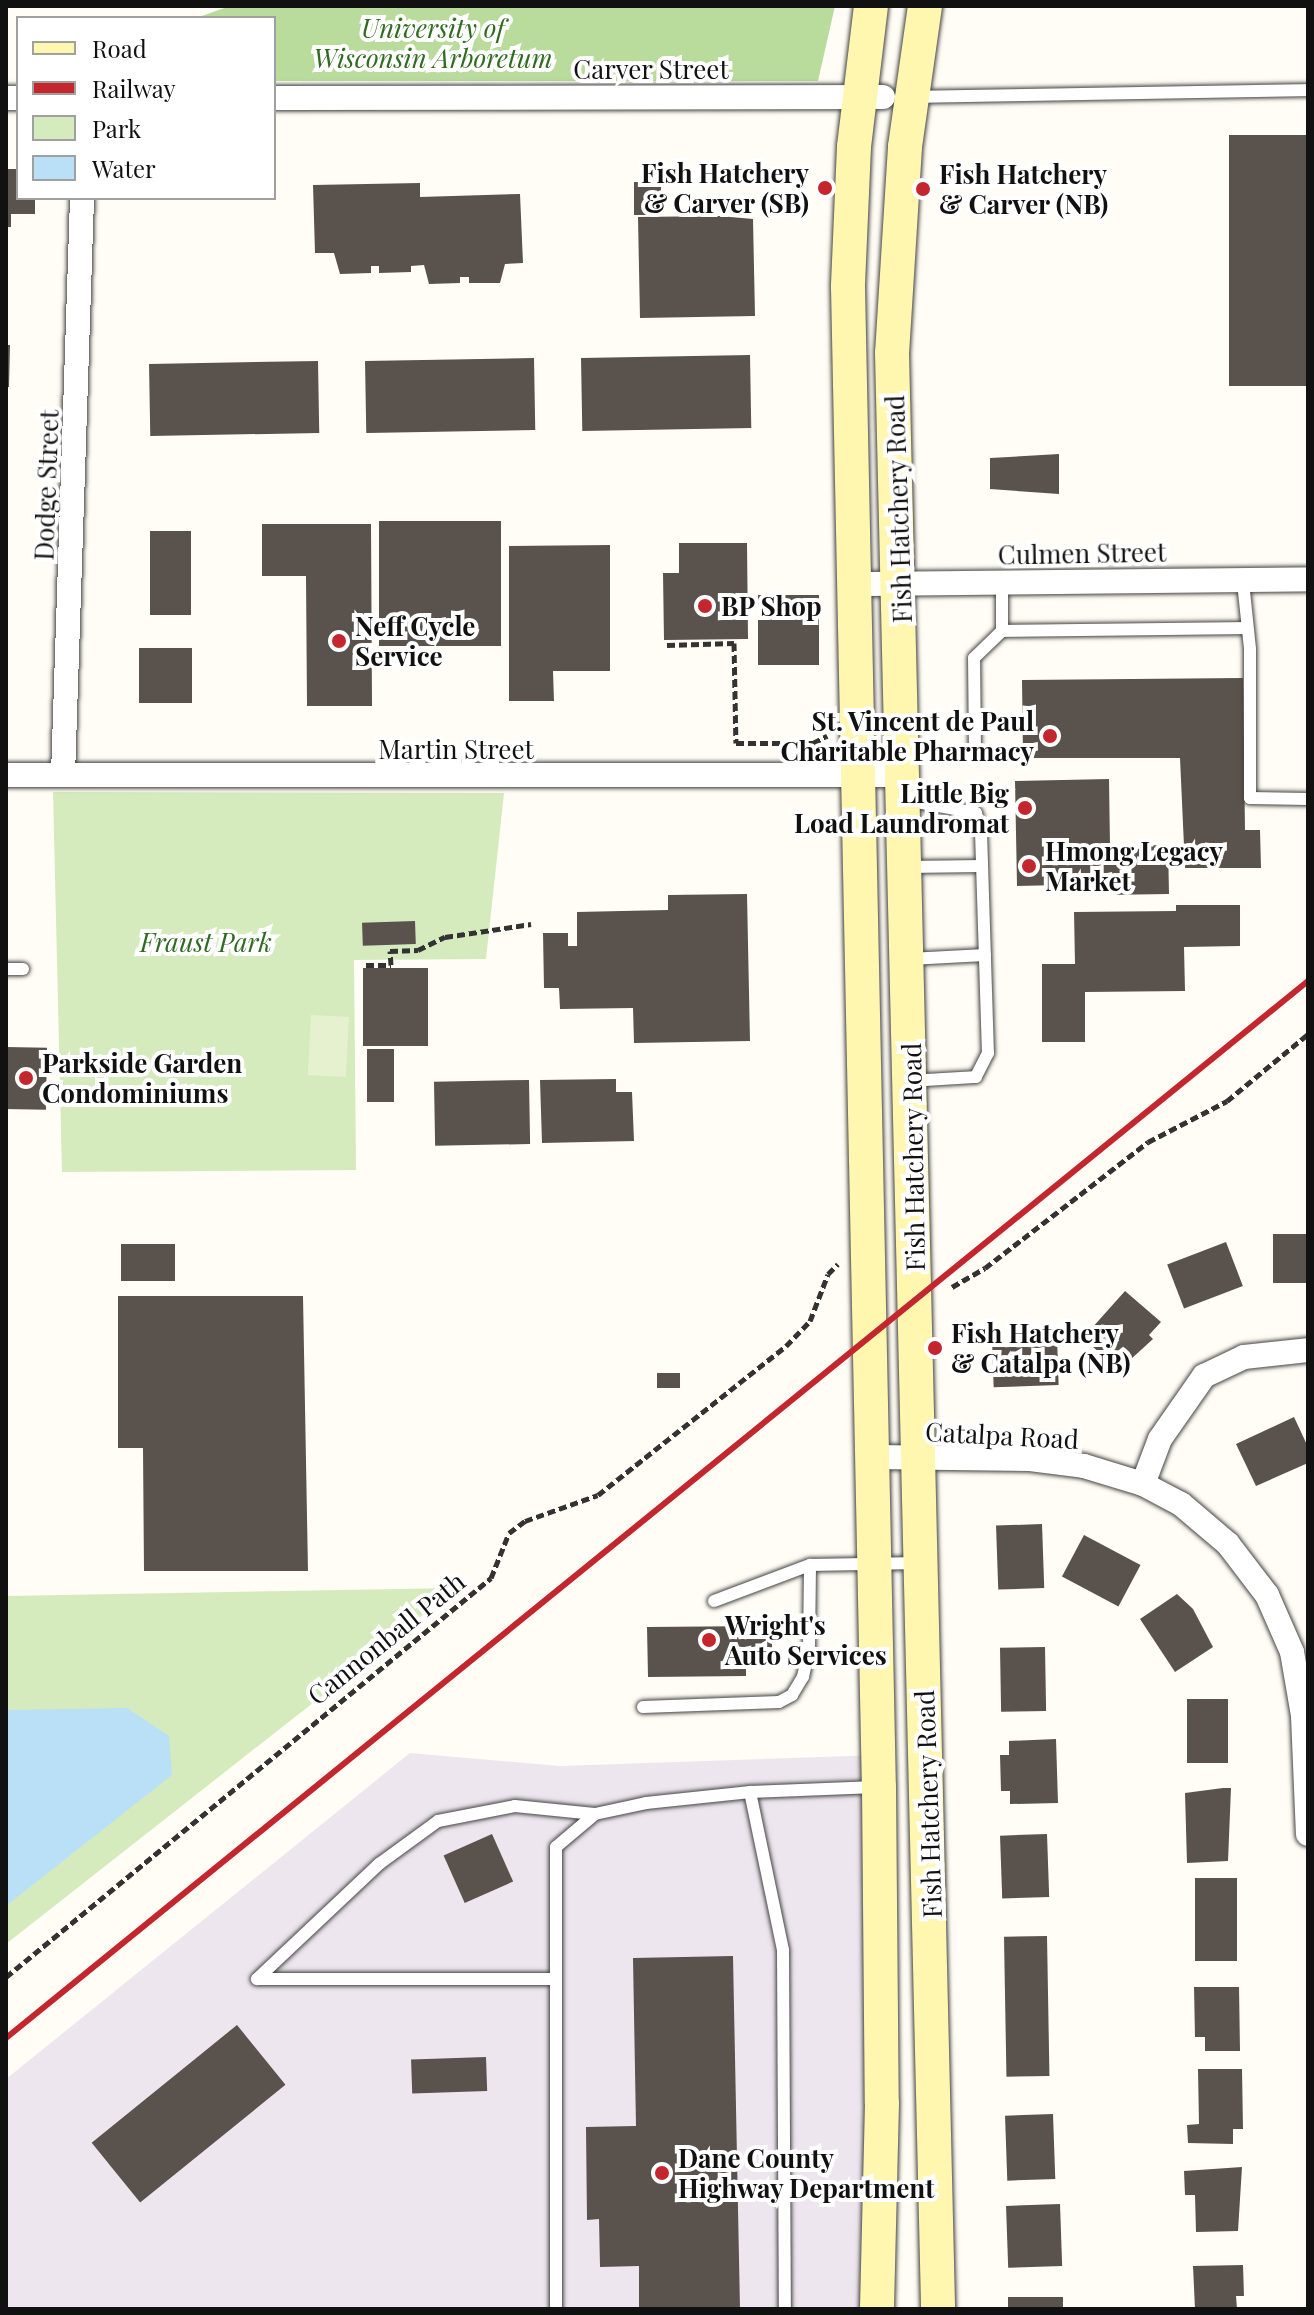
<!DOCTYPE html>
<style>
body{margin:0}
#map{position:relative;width:1314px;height:2315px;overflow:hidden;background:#fffdf5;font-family:"Playfair Display",serif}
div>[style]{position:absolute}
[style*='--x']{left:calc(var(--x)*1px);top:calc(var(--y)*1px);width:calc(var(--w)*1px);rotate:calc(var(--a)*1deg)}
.industrial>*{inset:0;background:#eee6ef}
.green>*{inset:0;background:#d5ebbd}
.forest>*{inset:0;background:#b9dc9c}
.pitch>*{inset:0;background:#e6f2cf;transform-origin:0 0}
.water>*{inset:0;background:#b9e0f7}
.building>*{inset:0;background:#5a524d;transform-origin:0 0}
.path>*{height:5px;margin-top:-2.5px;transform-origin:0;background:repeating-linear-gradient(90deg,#333 0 8px,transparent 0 12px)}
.roads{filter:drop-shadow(0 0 2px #444) drop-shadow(0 0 2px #444)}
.service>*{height:12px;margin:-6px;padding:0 6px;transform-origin:6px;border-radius:6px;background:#fff}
.minor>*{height:24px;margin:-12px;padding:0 12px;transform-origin:12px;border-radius:12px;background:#fff}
.secondary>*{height:34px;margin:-17px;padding:0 17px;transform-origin:17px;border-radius:17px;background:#fff6b0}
.rail>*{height:6px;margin:-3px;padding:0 3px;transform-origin:3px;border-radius:3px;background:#c4262e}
.dots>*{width:22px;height:22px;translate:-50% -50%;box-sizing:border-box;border:4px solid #fff;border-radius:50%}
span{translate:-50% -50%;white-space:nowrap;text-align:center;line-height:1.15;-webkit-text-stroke:8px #fff;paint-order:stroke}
.park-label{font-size:26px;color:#2f6b1f;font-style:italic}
.street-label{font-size:26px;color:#111}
.poi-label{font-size:26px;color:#111;font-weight:700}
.right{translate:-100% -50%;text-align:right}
.left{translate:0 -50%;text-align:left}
.frame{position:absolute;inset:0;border:8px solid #111;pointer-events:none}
.legend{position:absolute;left:16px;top:16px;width:260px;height:184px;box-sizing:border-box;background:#fff;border:2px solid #a0a0a0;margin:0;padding:10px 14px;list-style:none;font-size:24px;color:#111}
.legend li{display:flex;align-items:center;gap:16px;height:40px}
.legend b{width:40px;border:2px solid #a0a0a0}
</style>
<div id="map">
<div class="industrial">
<div style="clip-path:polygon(410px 1753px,560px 1766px,878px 1755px,877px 2309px,6px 2309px,6px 2079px)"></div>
</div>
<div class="green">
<div style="clip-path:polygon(53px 792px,504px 793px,486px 959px,354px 960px,356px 1170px,62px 1172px)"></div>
<div style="clip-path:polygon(455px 1588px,393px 1640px,6px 1944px,6px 1596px)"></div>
</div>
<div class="forest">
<div style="clip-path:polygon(230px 6px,835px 6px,818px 81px,274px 81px,274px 18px,196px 18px)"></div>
</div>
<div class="pitch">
<div style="left:311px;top:1015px;width:38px;height:60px;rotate:3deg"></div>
</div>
<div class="water">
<div style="clip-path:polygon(127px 1708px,169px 1736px,172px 1775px,6px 1906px,6px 1710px)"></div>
</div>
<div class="building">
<div style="left:1308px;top:135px;width:251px;height:79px;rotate:90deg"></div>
<div style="clip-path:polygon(6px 169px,18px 169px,18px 198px,35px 198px,35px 214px,11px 214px,11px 227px,6px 227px)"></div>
<div style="left:634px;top:182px;width:27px;height:33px"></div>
<div style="clip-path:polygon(420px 183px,420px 197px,520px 194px,523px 263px,505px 264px,500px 283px,469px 283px,469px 277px,460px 277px,460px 283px,429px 284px,424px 265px,411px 266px,411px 272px,379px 273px,379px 266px,371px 266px,371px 273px,340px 274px,334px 253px,315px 253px,313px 185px)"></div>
<div style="clip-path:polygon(719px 216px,753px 219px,755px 316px,640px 318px,638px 217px)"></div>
<div style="clip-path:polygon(6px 345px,10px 345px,9px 387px,6px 387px)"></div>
<div style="left:750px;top:355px;width:73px;height:169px;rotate:89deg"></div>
<div style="left:534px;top:358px;width:72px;height:169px;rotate:89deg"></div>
<div style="left:318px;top:361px;width:72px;height:169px;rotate:89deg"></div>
<div style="clip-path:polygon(1059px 454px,1059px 494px,990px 489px,990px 458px)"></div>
<div style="left:501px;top:521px;width:125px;height:122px;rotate:90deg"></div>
<div style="clip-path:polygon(262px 524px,371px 524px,372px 706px,307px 706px,306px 576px,262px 576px)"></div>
<div style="left:150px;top:531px;width:41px;height:84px"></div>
<div style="clip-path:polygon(679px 543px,747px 543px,748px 639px,664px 640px,663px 573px,679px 573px)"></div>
<div style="clip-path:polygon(610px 545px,610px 671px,553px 671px,554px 701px,509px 701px,509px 546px)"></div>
<div style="left:758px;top:595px;width:61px;height:70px"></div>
<div style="left:139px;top:648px;width:53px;height:55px"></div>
<div style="clip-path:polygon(1243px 678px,1245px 830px,1260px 830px,1261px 868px,1185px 868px,1180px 758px,1023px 758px,1022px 680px)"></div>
<div style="clip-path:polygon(1109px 779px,1110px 846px,1168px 845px,1169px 894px,1104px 895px,1104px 884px,1017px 886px,1015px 781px)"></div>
<div style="clip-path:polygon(747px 894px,750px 1041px,634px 1043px,633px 1008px,560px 1009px,559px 988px,544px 988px,543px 933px,568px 933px,568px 946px,577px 946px,577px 912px,668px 910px,668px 895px)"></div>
<div style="clip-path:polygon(1176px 905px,1240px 905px,1240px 946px,1184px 947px,1185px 991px,1085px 992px,1085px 1042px,1042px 1042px,1042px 964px,1075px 964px,1074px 912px,1176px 911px)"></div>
<div style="left:415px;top:921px;width:23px;height:53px;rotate:88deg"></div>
<div style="left:428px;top:968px;width:78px;height:65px;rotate:90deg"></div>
<div style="left:6px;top:1047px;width:41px;height:62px;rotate:1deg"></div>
<div style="left:367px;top:1049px;width:27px;height:53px"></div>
<div style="clip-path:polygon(616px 1079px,616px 1092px,632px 1092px,634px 1141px,542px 1143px,540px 1080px)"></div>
<div style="left:529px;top:1080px;width:64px;height:95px;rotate:89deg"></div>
<div style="left:1308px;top:1234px;width:49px;height:35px;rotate:90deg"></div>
<div style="left:1226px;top:1242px;width:47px;height:63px;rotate:69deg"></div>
<div style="left:175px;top:1244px;width:37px;height:54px;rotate:90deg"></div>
<div style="clip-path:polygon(1125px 1291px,1161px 1322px,1149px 1335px,1153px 1339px,1119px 1370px,1083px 1338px)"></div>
<div style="clip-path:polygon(118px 1296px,303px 1296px,308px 1571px,144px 1571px,143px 1448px,118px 1448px)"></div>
<div style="left:1057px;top:1338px;width:47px;height:65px;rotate:88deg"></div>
<div style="left:657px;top:1373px;width:23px;height:15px"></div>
<div style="clip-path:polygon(1294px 1417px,1308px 1447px,1308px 1463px,1256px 1486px,1236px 1444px)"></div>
<div style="left:1042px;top:1524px;width:64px;height:46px;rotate:88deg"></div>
<div style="left:1084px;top:1535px;width:64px;height:47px;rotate:28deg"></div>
<div style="clip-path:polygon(1177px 1594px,1193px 1609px,1213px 1647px,1175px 1672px,1140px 1619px)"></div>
<div style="clip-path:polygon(772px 1626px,772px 1652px,746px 1653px,746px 1676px,648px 1677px,647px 1627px)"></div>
<div style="left:1045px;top:1647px;width:64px;height:45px;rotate:89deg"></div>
<div style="left:1187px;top:1699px;width:41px;height:64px"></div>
<div style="clip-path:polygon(1056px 1739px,1058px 1803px,1010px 1804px,1010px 1791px,1001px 1791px,1000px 1755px,1009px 1755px,1009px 1741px)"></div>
<div style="clip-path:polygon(1223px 1788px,1231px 1788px,1228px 1861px,1187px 1863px,1185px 1793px)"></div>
<div style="left:492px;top:1834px;width:52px;height:53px;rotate:66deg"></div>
<div style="left:1047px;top:1834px;width:63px;height:47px;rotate:88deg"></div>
<div style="left:1195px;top:1878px;width:42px;height:83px"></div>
<div style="left:1047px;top:1936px;width:140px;height:43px;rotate:89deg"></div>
<div style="clip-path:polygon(733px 1956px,740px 2309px,639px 2309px,639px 2266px,600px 2267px,599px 2219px,587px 2220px,586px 2127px,636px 2126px,633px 1958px)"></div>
<div style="clip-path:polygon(1194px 1987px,1239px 1987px,1240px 2051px,1205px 2051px,1205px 2037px,1195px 2037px)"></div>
<div style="left:237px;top:2025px;width:77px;height:187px;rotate:51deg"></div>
<div style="left:486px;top:2057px;width:34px;height:75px;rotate:88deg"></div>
<div style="clip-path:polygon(1198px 2069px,1242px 2069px,1243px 2129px,1233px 2129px,1233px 2144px,1188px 2143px,1187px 2125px,1199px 2124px)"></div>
<div style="left:1053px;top:2114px;width:65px;height:48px;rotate:88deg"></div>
<div style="clip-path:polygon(1242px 2167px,1238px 2231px,1196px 2232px,1195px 2195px,1185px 2195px,1184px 2171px)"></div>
<div style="left:1060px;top:2204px;width:62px;height:54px;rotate:88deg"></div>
<div style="clip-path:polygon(1243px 2265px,1244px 2296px,1236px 2296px,1237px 2309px,1195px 2309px,1193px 2266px)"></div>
<div style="left:1063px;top:2297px;width:12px;height:55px;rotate:90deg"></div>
</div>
<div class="path">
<div style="--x:667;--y:645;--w:67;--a:-1.7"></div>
<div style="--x:734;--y:643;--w:100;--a:88.9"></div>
<div style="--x:736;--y:743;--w:77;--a:0"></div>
<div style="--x:813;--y:743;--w:16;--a:-27"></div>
<div style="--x:366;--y:965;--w:25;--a:0"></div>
<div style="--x:391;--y:965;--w:14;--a:-94"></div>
<div style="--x:390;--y:951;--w:28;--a:-2"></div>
<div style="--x:418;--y:950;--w:30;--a:-26"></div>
<div style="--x:445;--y:937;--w:87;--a:-8.6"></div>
<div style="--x:952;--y:1287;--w:38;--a:-30"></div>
<div style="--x:985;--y:1268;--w:206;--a:-37.7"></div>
<div style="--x:1148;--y:1142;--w:89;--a:-27.4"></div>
<div style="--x:1227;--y:1101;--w:105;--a:-39.6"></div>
<div style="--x:6;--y:1977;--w:628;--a:-39.44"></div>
<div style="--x:491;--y:1578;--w:48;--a:-68.2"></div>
<div style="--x:509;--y:1533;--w:20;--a:-37"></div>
<div style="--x:525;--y:1521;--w:77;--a:-19.6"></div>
<div style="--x:598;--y:1495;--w:240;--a:-38.4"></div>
<div style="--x:786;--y:1346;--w:35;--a:-46"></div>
<div style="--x:810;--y:1321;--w:50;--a:-69"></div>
<div style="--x:828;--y:1274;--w:14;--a:-45"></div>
</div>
<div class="roads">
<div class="service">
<div style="--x:915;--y:97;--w:393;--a:-1"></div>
<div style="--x:1243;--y:582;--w:67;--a:84"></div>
<div style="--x:1250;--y:649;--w:149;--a:90"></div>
<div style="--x:1250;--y:798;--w:58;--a:1"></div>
<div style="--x:1002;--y:631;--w:49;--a:-90"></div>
<div style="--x:975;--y:751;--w:93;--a:-90.6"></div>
<div style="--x:974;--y:658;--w:39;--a:-44"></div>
<div style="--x:1002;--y:631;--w:242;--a:-0.7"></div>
<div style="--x:906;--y:800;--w:71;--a:10.5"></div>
<div style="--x:976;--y:813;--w:20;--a:75"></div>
<div style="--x:981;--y:832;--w:221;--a:88.2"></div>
<div style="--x:988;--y:1053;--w:27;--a:117"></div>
<div style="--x:976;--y:1077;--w:65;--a:176.5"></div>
<div style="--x:907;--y:867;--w:75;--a:-0.8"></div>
<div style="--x:909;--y:959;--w:76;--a:-3"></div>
<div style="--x:6;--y:969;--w:17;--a:0"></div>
<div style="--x:714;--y:1601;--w:103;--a:-20.6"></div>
<div style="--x:643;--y:1707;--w:136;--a:-2.1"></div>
<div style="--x:779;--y:1702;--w:15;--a:-28"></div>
<div style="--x:792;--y:1695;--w:21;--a:-59"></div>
<div style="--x:803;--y:1677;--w:30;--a:-78"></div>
<div style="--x:809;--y:1648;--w:83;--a:-89.3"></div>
<div style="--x:810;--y:1565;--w:108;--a:-1.1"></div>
<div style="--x:750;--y:1792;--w:161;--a:78.2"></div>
<div style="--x:783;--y:1950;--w:359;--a:89.7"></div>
<div style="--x:556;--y:1979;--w:299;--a:180"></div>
<div style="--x:257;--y:1979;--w:168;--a:-43.3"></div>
<div style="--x:379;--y:1864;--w:73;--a:-36.1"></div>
<div style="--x:438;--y:1821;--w:78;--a:-11"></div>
<div style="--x:515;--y:1806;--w:80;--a:5.7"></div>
<div style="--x:556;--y:2309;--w:462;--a:-90"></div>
<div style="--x:556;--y:1847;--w:51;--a:-40.2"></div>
<div style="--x:595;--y:1814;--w:52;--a:-12.2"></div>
<div style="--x:646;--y:1803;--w:105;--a:-6"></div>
<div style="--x:750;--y:1792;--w:126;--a:-2.3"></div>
</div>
<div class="minor">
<div style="--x:6;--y:98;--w:12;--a:0"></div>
<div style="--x:274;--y:98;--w:609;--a:-0.09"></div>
<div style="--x:856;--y:584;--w:452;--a:-0.6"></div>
<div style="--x:6;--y:775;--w:899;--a:0"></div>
<div style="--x:63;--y:775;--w:577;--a:-88.11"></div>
<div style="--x:874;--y:1457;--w:156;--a:0.7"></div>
<div style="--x:1030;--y:1459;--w:54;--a:7.4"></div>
<div style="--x:1084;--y:1466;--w:62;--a:17"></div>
<div style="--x:1143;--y:1484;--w:43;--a:27.8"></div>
<div style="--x:1181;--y:1504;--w:62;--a:40.4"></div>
<div style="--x:1228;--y:1544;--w:64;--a:52.6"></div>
<div style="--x:1267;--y:1595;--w:62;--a:66.3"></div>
<div style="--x:1292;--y:1652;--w:65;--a:80.2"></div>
<div style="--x:1303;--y:1716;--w:118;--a:87.6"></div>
<div style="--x:1143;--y:1484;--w:48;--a:-69.3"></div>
<div style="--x:1160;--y:1439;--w:77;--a:-55.1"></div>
<div style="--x:1204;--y:1376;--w:44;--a:-25.4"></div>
<div style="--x:1244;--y:1357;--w:64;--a:-6.2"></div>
</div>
<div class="secondary">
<div style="--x:871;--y:6;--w:142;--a:96.9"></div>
<div style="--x:854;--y:147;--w:140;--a:92.5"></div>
<div style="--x:848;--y:287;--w:1500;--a:88.82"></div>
<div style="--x:879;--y:1787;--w:316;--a:89.5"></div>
<div style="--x:882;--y:2103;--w:206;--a:91.4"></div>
<div style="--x:925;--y:6;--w:142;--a:98.1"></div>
<div style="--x:905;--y:147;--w:206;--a:93.6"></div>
<div style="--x:892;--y:353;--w:1957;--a:88.65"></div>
</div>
</div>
<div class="rail">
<div style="--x:6;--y:2038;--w:1677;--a:-39.07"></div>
</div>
<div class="dots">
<div style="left:825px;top:188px;background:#c4262e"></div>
<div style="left:923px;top:189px;background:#c4262e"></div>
<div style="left:705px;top:606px;background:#c4262e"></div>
<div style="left:339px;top:641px;background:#c4262e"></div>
<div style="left:1050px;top:736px;background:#c4262e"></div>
<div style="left:1025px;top:808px;background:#c4262e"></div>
<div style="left:1029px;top:866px;background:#c4262e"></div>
<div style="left:26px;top:1078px;background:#c4262e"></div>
<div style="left:935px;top:1348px;background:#c4262e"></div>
<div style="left:709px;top:1640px;background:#c4262e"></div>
<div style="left:662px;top:2173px;background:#c4262e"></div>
</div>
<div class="park-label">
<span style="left:433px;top:43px">University of<br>Wisconsin Arboretum</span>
<span style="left:206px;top:942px">Fraust Park</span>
</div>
<div class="street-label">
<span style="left:651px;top:69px">Carver Street</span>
<span style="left:46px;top:485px;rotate:-88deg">Dodge Street</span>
<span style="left:898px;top:509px;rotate:-92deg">Fish Hatchery Road</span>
<span style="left:1082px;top:553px;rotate:-1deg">Culmen Street</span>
<span style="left:456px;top:749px">Martin Street</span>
<span style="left:913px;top:1157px;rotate:-91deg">Fish Hatchery Road</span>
<span style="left:1002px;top:1435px;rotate:3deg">Catalpa Road</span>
<span style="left:386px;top:1638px;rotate:-39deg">Cannonball Path</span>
<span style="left:928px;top:1804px;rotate:-92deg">Fish Hatchery Road</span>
</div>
<div class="poi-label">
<span class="right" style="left:809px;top:188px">Fish Hatchery<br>&amp; Carver (SB)</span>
<span class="left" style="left:939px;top:189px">Fish Hatchery<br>&amp; Carver (NB)</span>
<span class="left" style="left:721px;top:606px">BP Shop</span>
<span class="left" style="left:355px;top:641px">Neff Cycle<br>Service</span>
<span class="right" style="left:1034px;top:736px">St. Vincent de Paul<br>Charitable Pharmacy</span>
<span class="right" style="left:1009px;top:808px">Little Big<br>Load Laundromat</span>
<span class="left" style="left:1045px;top:866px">Hmong Legacy<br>Market</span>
<span class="left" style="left:42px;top:1078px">Parkside Garden<br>Condominiums</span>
<span class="left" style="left:951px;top:1348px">Fish Hatchery<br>&amp; Catalpa (NB)</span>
<span class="left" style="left:725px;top:1640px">Wright's<br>Auto Services</span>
<span class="left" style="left:678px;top:2173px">Dane County<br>Highway Department</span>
</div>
<div class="frame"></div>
<ul class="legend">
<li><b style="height:10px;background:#fff6b0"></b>Road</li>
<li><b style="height:10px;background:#c4262e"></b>Railway</li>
<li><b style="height:22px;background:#d5ebbd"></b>Park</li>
<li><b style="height:22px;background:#b9e0f7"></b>Water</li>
</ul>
</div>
